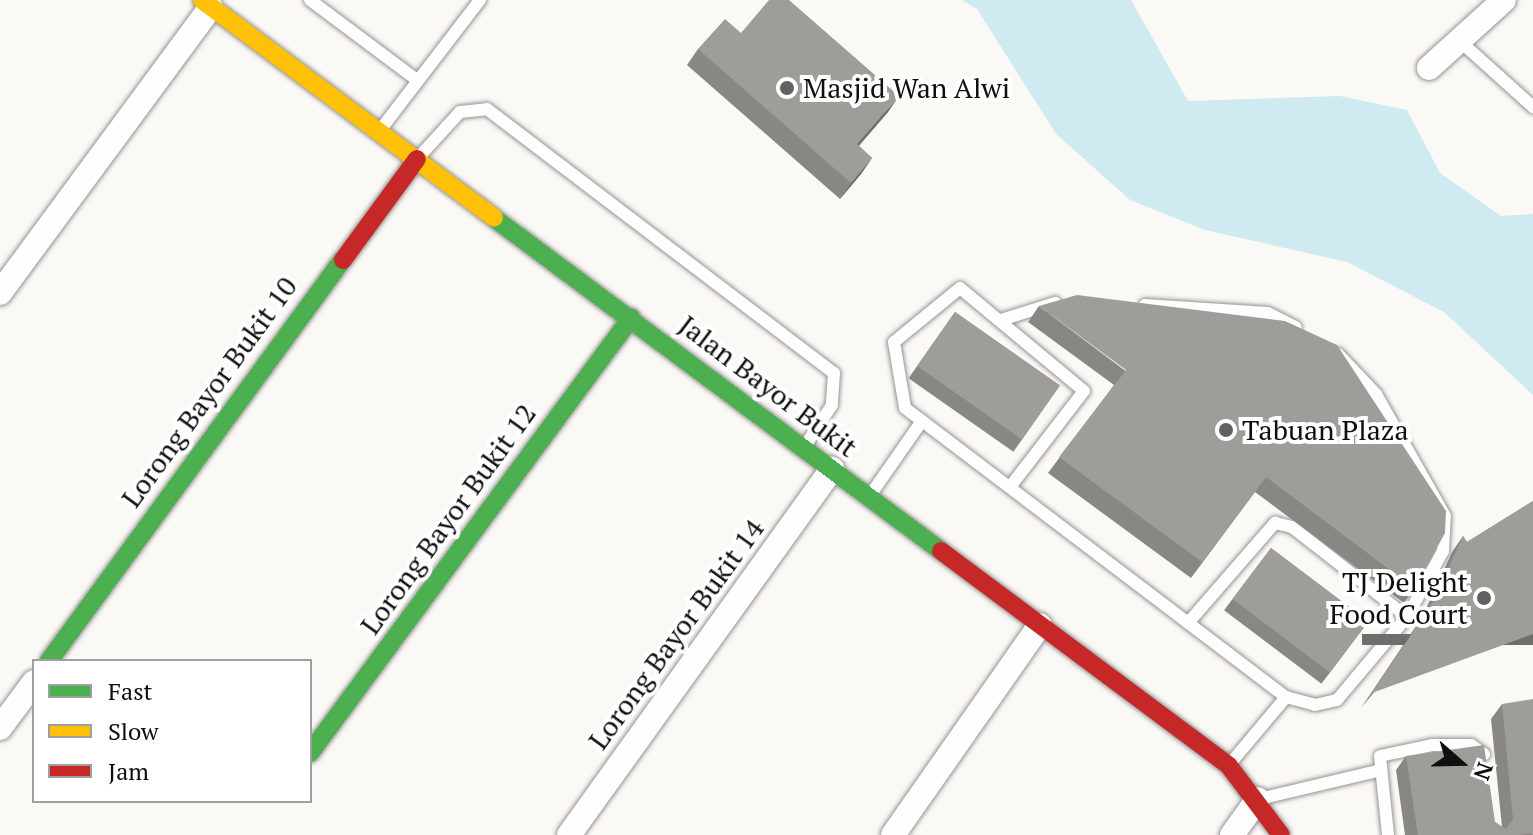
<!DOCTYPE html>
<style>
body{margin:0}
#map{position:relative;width:1533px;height:835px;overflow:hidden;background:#fbf9f5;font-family:"PT Serif",serif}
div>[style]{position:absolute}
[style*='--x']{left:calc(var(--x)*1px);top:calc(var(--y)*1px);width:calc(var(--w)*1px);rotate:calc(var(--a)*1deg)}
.water>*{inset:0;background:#d0eaf1}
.roads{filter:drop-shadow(0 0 2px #959493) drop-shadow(0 0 2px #959493)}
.lane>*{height:12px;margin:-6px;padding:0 6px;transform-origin:6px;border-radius:6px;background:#fefefe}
.street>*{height:24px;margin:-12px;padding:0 12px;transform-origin:12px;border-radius:12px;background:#fefefe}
.fast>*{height:18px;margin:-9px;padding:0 9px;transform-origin:9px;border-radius:9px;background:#4caf50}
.slow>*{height:18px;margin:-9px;padding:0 9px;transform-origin:9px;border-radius:9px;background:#ffc107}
.jam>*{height:18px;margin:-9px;padding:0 9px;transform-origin:9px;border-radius:9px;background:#c62828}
.wall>*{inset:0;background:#898784;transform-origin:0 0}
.shaded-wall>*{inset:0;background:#6f6e6c;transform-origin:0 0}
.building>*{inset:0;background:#9f9d9a;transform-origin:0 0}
.dots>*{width:22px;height:22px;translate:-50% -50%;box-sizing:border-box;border:4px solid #fff;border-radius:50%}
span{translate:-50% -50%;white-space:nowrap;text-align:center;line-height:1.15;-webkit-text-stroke:8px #fff;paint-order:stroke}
.poi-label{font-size:28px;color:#0f0f0f}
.left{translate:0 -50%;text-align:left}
.right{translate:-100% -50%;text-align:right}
.street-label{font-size:28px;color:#0f0f0f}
.legend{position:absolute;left:32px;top:659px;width:280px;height:144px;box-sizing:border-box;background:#fff;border:2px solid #9f9f9f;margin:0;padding:10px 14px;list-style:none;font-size:24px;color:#0f0f0f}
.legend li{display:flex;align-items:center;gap:16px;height:40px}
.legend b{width:40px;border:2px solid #9f9f9f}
.north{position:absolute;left:1421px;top:723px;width:80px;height:80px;-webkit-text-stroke:6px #fff;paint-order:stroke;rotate:110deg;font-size:22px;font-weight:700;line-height:32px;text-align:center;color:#0f0f0f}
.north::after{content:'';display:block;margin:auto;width:28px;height:36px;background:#0f0f0f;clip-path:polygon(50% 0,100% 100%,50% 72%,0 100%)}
</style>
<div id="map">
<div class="water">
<div style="clip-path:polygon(962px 0,1131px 0,1188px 101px,1340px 96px,1407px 110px,1440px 173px,1501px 216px,1533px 214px,1533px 395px,1444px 312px,1347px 262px,1205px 230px,1130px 200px,1056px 134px,977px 9px)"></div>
</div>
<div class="roads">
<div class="lane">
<div style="--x:310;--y:0;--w:134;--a:36.8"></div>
<div style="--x:1462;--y:43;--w:96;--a:42"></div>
<div style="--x:381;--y:129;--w:163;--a:-52.5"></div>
<div style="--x:419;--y:157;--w:61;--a:-47.7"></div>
<div style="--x:460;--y:112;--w:27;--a:-6"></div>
<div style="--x:487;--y:109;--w:436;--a:37.3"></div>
<div style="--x:834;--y:373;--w:32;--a:94"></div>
<div style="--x:832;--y:405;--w:49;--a:123.4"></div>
<div style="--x:1145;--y:305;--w:123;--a:3.7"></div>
<div style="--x:1268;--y:313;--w:31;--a:27"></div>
<div style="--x:1001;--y:320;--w:57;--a:-17.5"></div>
<div style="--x:1010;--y:487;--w:121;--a:-52.4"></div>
<div style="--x:1084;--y:391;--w:161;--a:-140.3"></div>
<div style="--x:960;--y:288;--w:85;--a:140.7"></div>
<div style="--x:894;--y:342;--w:67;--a:80.5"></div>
<div style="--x:905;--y:408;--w:478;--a:37.2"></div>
<div style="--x:1286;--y:697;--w:30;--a:15"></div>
<div style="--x:1315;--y:705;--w:23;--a:-13"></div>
<div style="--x:1337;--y:700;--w:109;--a:-49.9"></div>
<div style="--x:1407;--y:617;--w:75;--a:-61.4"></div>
<div style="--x:1443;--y:551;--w:35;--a:-87"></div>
<div style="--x:1445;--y:516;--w:140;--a:-119.5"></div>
<div style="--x:1376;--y:394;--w:55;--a:-133.5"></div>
<div style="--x:871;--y:494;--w:89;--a:-55.1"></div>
<div style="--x:1188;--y:623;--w:133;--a:-49"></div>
<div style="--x:1275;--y:523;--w:17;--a:13"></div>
<div style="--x:1292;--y:527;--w:146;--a:38"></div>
<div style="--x:1229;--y:765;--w:89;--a:-50"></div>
<div style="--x:1259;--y:799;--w:121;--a:-13.3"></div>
<div style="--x:1388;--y:835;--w:79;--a:-95.8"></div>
<div style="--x:1380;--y:756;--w:53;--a:-11.9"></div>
<div style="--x:1432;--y:745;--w:39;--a:0"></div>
<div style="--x:1471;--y:745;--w:16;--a:35"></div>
</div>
<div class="street">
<div style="--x:1429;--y:68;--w:101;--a:-42.2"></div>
<div style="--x:0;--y:293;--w:355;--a:-53.6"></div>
<div style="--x:0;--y:728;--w:57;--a:-53.5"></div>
<div style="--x:569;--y:835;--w:451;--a:-54.3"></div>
<div style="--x:893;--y:835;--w:256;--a:-55"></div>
<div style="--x:1232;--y:835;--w:44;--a:-54.2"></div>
</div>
<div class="fast">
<div style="--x:494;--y:218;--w:557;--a:36.68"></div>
<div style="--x:49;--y:661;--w:497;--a:-53.8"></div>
<div style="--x:310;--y:753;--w:541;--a:-53.58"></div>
</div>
<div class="slow">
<div style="--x:202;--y:0;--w:364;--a:36.7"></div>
</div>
<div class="jam">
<div style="--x:343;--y:260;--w:125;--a:-53.8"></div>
<div style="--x:941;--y:551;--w:359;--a:36.7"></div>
<div style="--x:1229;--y:766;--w:86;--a:53"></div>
</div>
</div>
<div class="wall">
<div style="clip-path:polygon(741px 33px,888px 112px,859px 146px,872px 158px,861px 174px,840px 199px,687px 65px,698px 49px)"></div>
<div style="clip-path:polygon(1039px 306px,1415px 588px,1404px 603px,1255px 492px,1191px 578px,1048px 473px,1114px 385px,1028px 322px)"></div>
<div style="left:955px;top:312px;width:128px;height:81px;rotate:35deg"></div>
<div style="clip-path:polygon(1533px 501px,1361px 708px,1422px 617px,1452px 552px,1463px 536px,1467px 542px)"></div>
<div style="left:1271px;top:548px;width:122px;height:78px;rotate:37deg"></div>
<div style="clip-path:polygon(1502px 704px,1533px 835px,1405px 835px,1396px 770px,1406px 756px,1502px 827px,1491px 719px)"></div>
</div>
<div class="shaded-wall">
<div style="clip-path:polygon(899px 96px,888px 112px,846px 160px,857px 144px)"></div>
<div style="clip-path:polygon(872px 158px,861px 174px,840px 199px,851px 183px)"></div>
<div style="left:1533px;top:634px;width:11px;height:171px;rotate:90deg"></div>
</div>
<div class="building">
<div style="clip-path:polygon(769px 0,789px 0,899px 96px,857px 144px,872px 158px,851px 183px,698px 49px,725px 19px,741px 33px)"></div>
<div style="clip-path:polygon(1077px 295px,1285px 321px,1337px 345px,1446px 511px,1445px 533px,1415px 588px,1266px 477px,1202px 562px,1059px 457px,1126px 370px,1039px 306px)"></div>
<div style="left:955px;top:312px;width:128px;height:66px;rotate:35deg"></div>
<div style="clip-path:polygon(1533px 501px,1533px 634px,1372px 693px,1433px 602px,1463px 536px,1467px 542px)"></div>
<div style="left:1271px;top:548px;width:122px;height:64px;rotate:37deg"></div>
<div style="clip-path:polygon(1533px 699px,1533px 833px,1520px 835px,1418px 835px,1406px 756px,1484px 745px,1495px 822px,1506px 829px,1513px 819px,1502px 704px)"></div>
</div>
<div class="dots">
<div style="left:787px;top:88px;background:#626160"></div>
<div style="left:1226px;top:430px;background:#626160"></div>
<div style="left:1484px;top:598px;background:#626160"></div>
</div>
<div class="poi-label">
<span class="left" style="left:803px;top:88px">Masjid Wan Alwi</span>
<span class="left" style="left:1242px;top:430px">Tabuan Plaza</span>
<span class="right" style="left:1468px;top:598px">TJ Delight<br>Food Court</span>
</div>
<div class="street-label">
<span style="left:768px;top:386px;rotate:37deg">Jalan Bayor Bukit</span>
<span style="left:209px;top:392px;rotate:-54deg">Lorong Bayor Bukit 10</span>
<span style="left:448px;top:519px;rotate:-54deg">Lorong Bayor Bukit 12</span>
<span style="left:676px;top:634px;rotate:-54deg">Lorong Bayor Bukit 14</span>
</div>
<ul class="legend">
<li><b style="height:10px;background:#4caf50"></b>Fast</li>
<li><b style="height:10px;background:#ffc107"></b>Slow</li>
<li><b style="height:10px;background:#c62828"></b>Jam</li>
</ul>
<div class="north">N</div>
</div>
